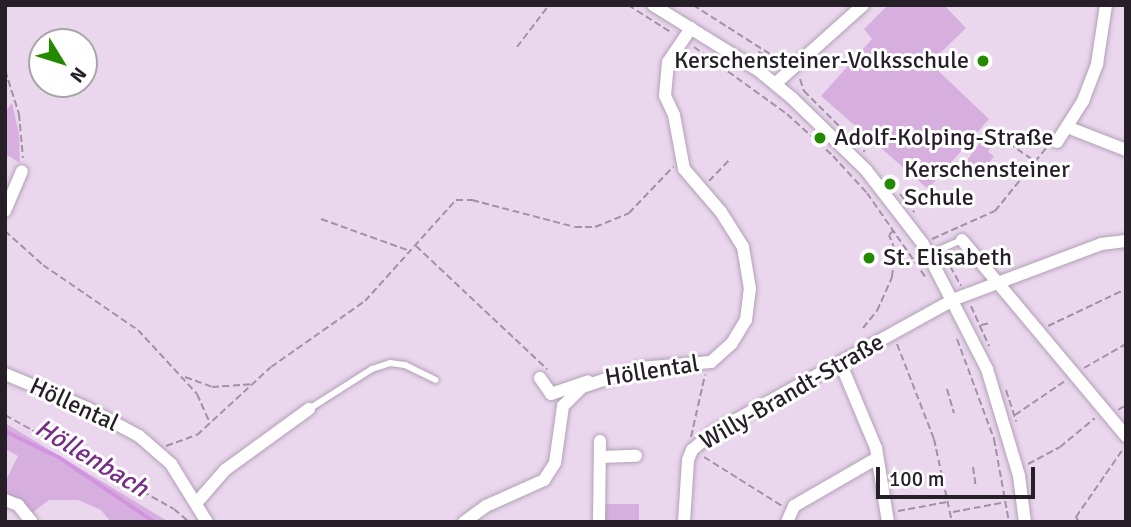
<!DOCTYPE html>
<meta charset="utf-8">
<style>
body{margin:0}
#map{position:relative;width:1131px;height:527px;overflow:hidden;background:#ead7ee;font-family:Signika,sans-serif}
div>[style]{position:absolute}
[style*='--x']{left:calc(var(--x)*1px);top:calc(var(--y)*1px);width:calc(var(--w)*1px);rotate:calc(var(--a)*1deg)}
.green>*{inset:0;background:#d7afdf;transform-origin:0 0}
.stream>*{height:3.5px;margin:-1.75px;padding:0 1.75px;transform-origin:1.75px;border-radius:1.75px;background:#d294df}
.path>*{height:2px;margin-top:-1px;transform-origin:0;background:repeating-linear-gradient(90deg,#a091a3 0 7px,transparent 0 10.5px)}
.roads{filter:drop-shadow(0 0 2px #b2a0b6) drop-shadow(0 0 2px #b2a0b6)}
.lane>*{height:6px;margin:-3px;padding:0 3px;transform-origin:3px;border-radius:3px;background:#fff}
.street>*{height:12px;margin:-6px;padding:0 6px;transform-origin:6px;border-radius:6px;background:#fff}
.dots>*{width:19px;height:19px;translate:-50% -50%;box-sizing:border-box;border:4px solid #fff;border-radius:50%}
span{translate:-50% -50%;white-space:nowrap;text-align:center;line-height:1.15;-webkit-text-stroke:6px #fff;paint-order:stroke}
.poi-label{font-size:24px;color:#261f28}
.right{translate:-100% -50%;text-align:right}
.left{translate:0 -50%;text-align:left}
.street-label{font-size:24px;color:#261f28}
.water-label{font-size:26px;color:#772e86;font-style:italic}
.frame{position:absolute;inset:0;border:7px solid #261f28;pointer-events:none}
.north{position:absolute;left:28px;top:28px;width:70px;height:70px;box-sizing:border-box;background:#fff;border:2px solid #a8a5a9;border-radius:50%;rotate:128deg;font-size:19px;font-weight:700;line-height:28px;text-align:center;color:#261f28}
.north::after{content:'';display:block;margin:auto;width:24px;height:32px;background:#238a00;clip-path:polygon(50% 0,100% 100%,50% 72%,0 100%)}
.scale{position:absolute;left:876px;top:467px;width:159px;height:32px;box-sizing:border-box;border:4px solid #261f28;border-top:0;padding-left:9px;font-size:21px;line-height:24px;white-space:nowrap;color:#261f28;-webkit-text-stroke:5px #fff;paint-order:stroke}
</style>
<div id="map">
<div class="green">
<div style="clip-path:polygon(888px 5px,944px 5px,966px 28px,930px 63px,989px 119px,928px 189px,821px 96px,872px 39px,864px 29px)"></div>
<div style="clip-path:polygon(12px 103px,19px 134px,20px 163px,5px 154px,5px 112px)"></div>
<div style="clip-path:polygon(982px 140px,991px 147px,988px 152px,994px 156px,978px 179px,962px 167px)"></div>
<div style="clip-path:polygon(5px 423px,169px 522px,111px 522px,101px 510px,78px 500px,49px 500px,32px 513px,5px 495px,5px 482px,18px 456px,5px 449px)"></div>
<div style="left:605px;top:504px;width:34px;height:18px"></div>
</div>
<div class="stream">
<div style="--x:5;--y:431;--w:61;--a:26.1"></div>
<div style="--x:60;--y:458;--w:115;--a:34"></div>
</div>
<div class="path">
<div style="--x:628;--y:5;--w:52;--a:32.5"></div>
<div style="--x:693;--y:5;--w:104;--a:32.5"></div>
<div style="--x:517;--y:47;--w:53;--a:-52.7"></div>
<div style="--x:694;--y:47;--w:115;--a:35.8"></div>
<div style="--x:787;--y:114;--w:62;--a:42.4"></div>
<div style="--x:833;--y:156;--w:50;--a:47.4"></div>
<div style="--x:867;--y:193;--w:103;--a:55.2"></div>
<div style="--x:758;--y:52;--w:22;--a:22"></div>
<div style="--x:5;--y:70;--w:46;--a:72.3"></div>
<div style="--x:19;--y:114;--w:44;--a:84.8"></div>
<div style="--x:800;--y:79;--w:13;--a:72"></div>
<div style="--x:804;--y:91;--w:86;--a:45"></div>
<div style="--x:1000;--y:137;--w:40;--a:34.9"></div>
<div style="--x:1009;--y:142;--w:6;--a:-45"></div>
<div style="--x:709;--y:181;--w:29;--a:-46"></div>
<div style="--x:900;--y:194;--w:23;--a:52"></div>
<div style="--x:321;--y:219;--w:95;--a:19.8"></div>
<div style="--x:5;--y:231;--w:51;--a:41.8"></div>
<div style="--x:43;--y:265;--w:115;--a:34.4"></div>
<div style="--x:138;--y:330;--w:87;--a:47.3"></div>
<div style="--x:197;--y:394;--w:32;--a:66"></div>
<div style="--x:932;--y:239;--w:69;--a:-24"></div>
<div style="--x:995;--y:211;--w:82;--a:-50.9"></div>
<div style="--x:416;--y:246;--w:180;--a:43.2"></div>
<div style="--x:945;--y:257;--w:33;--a:61"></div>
<div style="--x:971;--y:306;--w:44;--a:65.8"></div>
<div style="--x:981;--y:325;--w:10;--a:-11"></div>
<div style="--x:1048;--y:326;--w:86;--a:-25.4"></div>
<div style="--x:863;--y:328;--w:22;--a:-51"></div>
<div style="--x:877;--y:311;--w:37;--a:-66"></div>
<div style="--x:892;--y:277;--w:27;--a:-84"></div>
<div style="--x:895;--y:250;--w:16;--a:-112"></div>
<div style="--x:889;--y:235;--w:7;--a:-45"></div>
<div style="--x:957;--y:339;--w:107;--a:69.7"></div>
<div style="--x:994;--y:439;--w:84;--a:79.8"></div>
<div style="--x:897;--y:344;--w:102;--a:68.7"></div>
<div style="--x:934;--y:439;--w:85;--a:77.8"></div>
<div style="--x:1084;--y:368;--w:48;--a:-29.7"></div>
<div style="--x:185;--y:377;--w:29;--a:20"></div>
<div style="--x:212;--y:387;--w:39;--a:-4"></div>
<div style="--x:947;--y:389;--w:25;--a:74"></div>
<div style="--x:1006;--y:390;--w:33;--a:72"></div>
<div style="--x:1118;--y:410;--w:9;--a:-32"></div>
<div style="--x:5;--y:415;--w:193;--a:29.1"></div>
<div style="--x:174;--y:509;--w:20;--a:41"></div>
<div style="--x:1015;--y:415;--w:60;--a:-34.2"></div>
<div style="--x:691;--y:437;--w:64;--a:-77.3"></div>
<div style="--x:166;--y:446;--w:33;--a:-20"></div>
<div style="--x:197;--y:435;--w:100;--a:-42.6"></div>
<div style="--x:271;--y:367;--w:115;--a:-35.1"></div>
<div style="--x:365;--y:301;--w:136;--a:-48"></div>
<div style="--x:456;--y:200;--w:16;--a:0"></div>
<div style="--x:472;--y:200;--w:106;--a:14.7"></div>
<div style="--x:575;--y:227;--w:20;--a:0"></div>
<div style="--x:595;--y:227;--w:37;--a:-22"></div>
<div style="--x:629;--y:213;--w:64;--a:-46.3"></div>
<div style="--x:704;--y:457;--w:92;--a:32.1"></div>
<div style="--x:1028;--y:464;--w:36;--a:-28"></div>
<div style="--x:1060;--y:447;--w:45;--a:-39.6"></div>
<div style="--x:973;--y:467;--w:21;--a:82"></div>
<div style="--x:898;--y:511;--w:50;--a:-10.4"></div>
<div style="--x:953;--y:512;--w:54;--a:-10.7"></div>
<div style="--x:1079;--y:522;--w:6;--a:-121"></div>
<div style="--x:1076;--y:517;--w:83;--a:-55.3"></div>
</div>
<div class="roads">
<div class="lane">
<div style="--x:930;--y:254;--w:35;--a:-24"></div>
<div style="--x:309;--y:409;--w:75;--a:-32.4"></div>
<div style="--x:372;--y:369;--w:19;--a:-18"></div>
<div style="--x:390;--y:363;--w:15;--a:8"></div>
<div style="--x:405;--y:365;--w:34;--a:26"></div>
</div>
<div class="street">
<div style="--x:653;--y:5;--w:123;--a:31.8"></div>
<div style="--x:758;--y:70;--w:45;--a:39.6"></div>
<div style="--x:793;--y:99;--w:102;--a:44.2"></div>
<div style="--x:866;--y:170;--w:93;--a:52.4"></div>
<div style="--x:923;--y:244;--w:140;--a:62.9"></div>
<div style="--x:987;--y:369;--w:112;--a:73.3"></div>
<div style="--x:1019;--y:476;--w:46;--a:82.6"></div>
<div style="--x:775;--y:84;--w:118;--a:-41.9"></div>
<div style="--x:1067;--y:127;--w:63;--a:21.3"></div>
<div style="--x:1057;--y:142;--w:49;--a:-57.6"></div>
<div style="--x:1083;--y:101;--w:40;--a:-69"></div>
<div style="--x:1097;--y:64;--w:60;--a:-81.3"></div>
<div style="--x:5;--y:211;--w:43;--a:-67"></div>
<div style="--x:962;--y:240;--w:256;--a:50.1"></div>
<div style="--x:840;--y:362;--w:93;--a:67.3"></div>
<div style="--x:876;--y:448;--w:75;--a:80.8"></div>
<div style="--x:5;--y:374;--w:89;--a:22.5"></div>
<div style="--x:87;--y:408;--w:59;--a:28.3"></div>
<div style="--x:139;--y:436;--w:43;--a:41.2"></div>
<div style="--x:171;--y:464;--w:68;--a:58.2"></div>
<div style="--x:540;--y:378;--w:19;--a:55"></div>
<div style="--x:551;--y:394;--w:39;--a:-19"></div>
<div style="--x:600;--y:457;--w:36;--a:-2"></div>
<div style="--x:5;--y:500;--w:14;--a:21"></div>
<div style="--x:18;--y:505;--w:22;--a:51"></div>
<div style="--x:198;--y:501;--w:41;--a:-48.9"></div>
<div style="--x:225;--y:470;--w:104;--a:-36"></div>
<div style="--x:464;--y:522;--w:27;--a:-36"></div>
<div style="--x:486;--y:506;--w:64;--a:-24.1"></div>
<div style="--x:544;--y:480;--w:20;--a:-57"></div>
<div style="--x:555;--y:463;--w:58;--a:-82"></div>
<div style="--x:563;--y:406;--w:27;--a:-45"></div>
<div style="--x:582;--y:387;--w:61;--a:-18.1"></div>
<div style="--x:640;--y:368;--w:71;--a:-4.8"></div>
<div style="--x:711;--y:362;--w:28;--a:-42"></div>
<div style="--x:732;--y:343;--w:27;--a:-59"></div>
<div style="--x:746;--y:320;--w:31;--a:-83"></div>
<div style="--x:750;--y:289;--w:43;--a:-99.5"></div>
<div style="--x:743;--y:247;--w:41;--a:-122.2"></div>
<div style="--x:721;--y:212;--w:57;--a:-130.7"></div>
<div style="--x:684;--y:169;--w:55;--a:-100.5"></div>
<div style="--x:674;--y:115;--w:21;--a:-115"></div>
<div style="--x:665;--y:96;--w:34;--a:-85"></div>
<div style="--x:668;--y:62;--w:41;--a:-55.9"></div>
<div style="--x:599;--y:522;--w:81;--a:-89.3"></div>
<div style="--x:684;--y:522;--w:62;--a:-86.3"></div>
<div style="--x:688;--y:460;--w:11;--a:-68"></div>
<div style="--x:692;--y:450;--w:26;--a:-40"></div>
<div style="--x:712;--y:433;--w:277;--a:-28.9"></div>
<div style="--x:955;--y:299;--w:156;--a:-20.6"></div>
<div style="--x:1101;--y:244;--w:25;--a:-7"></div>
<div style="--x:787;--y:522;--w:17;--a:-66"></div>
<div style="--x:794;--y:506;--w:96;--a:-30"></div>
</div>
</div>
<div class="dots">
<div style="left:983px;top:61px;background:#238a00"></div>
<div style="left:820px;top:138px;background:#238a00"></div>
<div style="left:890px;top:184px;background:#238a00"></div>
<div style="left:869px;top:258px;background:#238a00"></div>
</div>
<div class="poi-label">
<span class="right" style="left:969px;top:61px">Kerschensteiner-Volksschule</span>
<span class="left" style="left:834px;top:138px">Adolf-Kolping-Straße</span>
<span class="left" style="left:904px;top:184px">Kerschensteiner<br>Schule</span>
<span class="left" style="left:883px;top:258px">St. Elisabeth</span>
</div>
<div class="street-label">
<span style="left:652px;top:371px;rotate:-9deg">Höllental</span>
<span style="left:792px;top:392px;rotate:-30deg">Willy-Brandt-Straße</span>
<span style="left:74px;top:405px;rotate:25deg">Höllental</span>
</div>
<div class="water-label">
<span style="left:91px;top:459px;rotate:31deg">Höllenbach</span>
</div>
<div class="frame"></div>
<div class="north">N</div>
<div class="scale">100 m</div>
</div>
